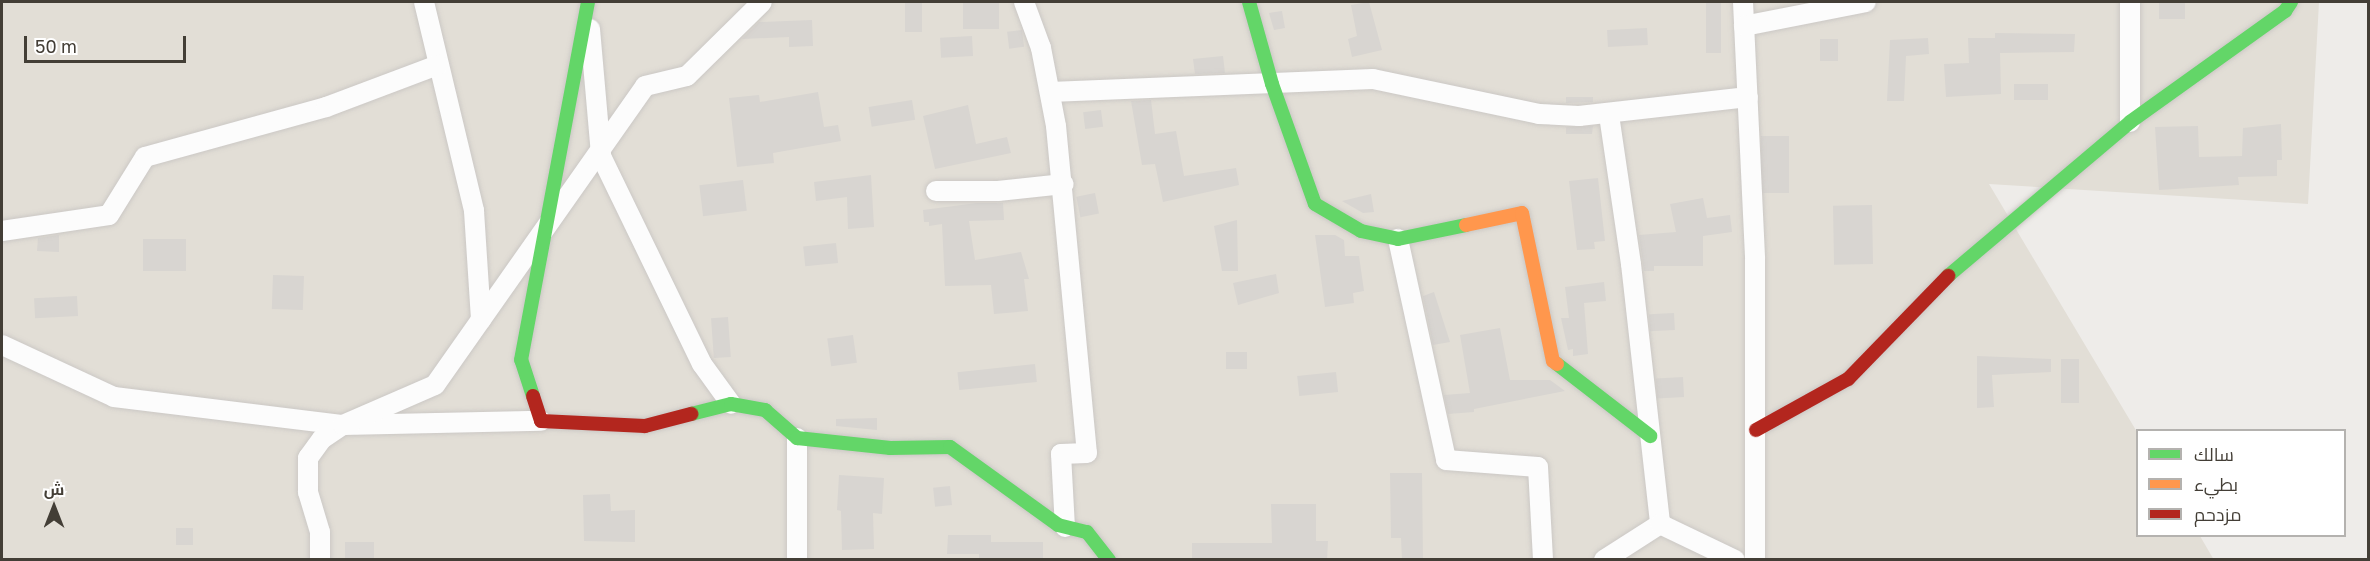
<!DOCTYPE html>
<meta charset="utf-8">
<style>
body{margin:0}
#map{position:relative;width:2370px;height:561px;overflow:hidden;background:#eeece9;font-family:"Golos Text",Cairo,sans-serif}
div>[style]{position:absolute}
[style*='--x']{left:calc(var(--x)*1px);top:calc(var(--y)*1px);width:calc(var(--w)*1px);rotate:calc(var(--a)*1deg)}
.residential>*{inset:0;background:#e2ded6}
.building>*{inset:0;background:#d8d5d1;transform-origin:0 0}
.roads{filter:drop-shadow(0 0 2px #cbc8c5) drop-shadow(0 0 2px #cbc8c5)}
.street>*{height:20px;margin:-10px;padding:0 10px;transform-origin:10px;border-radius:10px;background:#fcfcfc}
.fast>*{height:14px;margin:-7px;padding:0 7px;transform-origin:7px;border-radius:7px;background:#63d668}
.slow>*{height:14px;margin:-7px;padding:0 7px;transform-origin:7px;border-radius:7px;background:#ff974d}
.jam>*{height:14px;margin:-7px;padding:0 7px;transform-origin:7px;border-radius:7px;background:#b3261e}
span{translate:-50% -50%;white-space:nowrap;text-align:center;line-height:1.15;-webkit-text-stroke:4.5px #fff;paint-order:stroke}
.frame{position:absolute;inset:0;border:3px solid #433e36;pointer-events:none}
.legend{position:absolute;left:2136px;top:429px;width:210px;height:108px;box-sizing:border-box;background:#fff;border:2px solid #b4b2af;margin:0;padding:8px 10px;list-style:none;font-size:18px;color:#433e36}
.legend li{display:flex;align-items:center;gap:12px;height:30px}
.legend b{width:30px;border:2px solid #b4b2af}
.north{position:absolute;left:24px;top:477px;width:60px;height:60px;-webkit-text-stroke:4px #fff;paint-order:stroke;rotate:0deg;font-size:16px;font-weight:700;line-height:24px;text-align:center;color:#433e36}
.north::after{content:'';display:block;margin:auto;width:21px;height:27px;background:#433e36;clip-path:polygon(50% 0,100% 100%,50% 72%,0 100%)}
.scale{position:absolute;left:24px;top:36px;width:162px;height:27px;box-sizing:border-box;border:3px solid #433e36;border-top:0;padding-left:8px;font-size:18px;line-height:21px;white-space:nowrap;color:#433e36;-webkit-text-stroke:4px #fff;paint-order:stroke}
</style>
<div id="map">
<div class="residential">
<div style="clip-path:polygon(2px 2px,2319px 2px,2308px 204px,1989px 184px,2137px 432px,2138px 536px,2200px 536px,2214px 560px,2px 559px)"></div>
</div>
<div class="building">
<div style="left:905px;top:2px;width:17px;height:30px"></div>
<div style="left:963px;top:2px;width:36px;height:27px"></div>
<div style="clip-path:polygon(1369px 2px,1382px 50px,1352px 57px,1348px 39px,1357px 36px,1351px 5px)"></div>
<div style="left:1706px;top:2px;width:15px;height:51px"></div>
<div style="left:2159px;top:2px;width:26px;height:17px"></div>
<div style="clip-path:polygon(1282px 11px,1285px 28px,1274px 30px,1269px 13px)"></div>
<div style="clip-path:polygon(812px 20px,813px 46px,789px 47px,789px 37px,742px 39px,759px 22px)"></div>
<div style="left:1647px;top:28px;width:17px;height:40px;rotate:87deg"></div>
<div style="left:1022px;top:30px;width:17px;height:15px;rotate:83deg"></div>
<div style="clip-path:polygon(1995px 33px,2075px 34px,2074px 52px,2000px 53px,2001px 94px,1946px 97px,1944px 64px,1969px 63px,1968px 38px,1995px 38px)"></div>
<div style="left:972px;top:36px;width:20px;height:32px;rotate:87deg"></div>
<div style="clip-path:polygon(1928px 38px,1929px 54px,1906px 56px,1904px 101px,1887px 101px,1890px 40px)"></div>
<div style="left:1820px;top:39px;width:18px;height:22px"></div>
<div style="clip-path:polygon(1223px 56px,1225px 73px,1195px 74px,1193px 59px)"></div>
<div style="left:2014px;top:84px;width:34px;height:16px"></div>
<div style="clip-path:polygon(818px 92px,824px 127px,838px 125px,841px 141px,773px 153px,774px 163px,737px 167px,729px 98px,759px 95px,760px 102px)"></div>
<div style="clip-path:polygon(1566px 97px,1593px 97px,1593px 102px,1566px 103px)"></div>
<div style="left:912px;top:100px;width:20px;height:44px;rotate:81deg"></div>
<div style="clip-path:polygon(1151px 100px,1155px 134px,1176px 131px,1184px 176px,1236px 168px,1239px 185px,1163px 202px,1155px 164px,1142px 165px,1131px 101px)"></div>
<div style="clip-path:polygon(968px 105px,976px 144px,1007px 137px,1011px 153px,935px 169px,923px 116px)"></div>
<div style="left:1101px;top:110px;width:17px;height:18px;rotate:83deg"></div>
<div style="clip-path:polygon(2281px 124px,2282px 160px,2277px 160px,2277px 176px,2238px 177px,2239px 185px,2159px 190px,2155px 127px,2198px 126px,2199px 157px,2242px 156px,2243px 128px)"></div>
<div style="clip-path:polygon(1593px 126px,1592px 134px,1566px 134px,1566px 127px)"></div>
<div style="left:1761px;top:136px;width:28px;height:57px"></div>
<div style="clip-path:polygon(871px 175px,874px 227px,848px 229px,847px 197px,816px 201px,814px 182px)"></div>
<div style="clip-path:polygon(1598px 178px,1605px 241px,1594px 242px,1595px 249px,1577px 250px,1569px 181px)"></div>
<div style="left:743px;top:180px;width:31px;height:44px;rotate:83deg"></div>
<div style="left:1095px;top:193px;width:21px;height:19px;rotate:79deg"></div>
<div style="clip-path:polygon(1371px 194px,1374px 212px,1363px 213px,1342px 201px)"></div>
<div style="clip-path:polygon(1703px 198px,1707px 218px,1730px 215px,1732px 232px,1703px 236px,1703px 266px,1654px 266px,1654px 271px,1644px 271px,1639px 235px,1676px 232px,1670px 204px)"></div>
<div style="clip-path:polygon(977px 203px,1003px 203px,1004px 220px,969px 221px,975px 260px,1021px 252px,1029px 279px,1024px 279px,1028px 311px,994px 314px,991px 285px,945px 286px,942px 224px,929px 226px,929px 222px,924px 222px,923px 210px)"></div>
<div style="left:1872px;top:205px;width:59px;height:39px;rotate:89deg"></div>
<div style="clip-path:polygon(1237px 220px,1238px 271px,1222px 271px,1214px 226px)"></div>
<div style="clip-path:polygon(59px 235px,59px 252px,37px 251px,38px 238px)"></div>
<div style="clip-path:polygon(1315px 235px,1335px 235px,1344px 240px,1345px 256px,1359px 256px,1364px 291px,1353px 293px,1354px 303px,1325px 307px)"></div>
<div style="left:143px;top:239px;width:43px;height:32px"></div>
<div style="left:836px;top:243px;width:20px;height:33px;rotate:84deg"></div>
<div style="clip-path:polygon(1276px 274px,1279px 293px,1238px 305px,1233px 283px)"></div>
<div style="left:273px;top:275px;width:31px;height:34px;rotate:2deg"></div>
<div style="clip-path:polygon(1604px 282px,1606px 301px,1584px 303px,1588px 354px,1573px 356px,1573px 349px,1568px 350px,1561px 318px,1569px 318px,1565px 287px)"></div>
<div style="clip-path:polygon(1434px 292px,1450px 342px,1433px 345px,1423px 296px)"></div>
<div style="left:77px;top:296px;width:20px;height:43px;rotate:87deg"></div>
<div style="left:1674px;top:313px;width:17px;height:25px;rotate:87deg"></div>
<div style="left:728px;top:317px;width:40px;height:17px;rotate:86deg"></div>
<div style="clip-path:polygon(1500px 328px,1510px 380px,1550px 380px,1565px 391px,1474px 409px,1474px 412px,1448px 414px,1444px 395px,1470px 393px,1460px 335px)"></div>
<div style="left:853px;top:335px;width:28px;height:26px;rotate:82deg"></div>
<div style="left:1226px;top:352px;width:21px;height:17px"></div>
<div style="clip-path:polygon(1977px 356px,2051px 359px,2051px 372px,1992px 375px,1994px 407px,1977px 408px)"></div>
<div style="left:2061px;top:359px;width:18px;height:44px"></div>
<div style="left:1035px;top:364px;width:18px;height:78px;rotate:84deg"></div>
<div style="left:1336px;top:372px;width:20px;height:39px;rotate:84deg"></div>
<div style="left:1683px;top:377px;width:20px;height:27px;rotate:87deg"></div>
<div style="clip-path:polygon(877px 418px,877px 430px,836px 426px,836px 419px)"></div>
<div style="clip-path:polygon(1390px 473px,1422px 473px,1423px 560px,1402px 560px,1401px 538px,1391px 538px)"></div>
<div style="clip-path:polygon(839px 475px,884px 478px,882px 514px,873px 513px,874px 549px,842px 550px,841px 511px,837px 510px)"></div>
<div style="left:950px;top:486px;width:19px;height:17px;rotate:84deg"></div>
<div style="clip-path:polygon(610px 494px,611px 511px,635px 510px,635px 542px,584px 541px,583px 495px)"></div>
<div style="clip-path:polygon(1271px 504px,1316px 504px,1316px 541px,1328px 541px,1327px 560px,1192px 560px,1192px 543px,1272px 543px)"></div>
<div style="left:176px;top:528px;width:17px;height:17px"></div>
<div style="clip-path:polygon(948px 535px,991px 535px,991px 542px,1043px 542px,1043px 560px,979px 560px,979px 554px,947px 554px)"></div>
<div style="left:345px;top:542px;width:29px;height:18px"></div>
</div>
<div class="roads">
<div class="street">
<div style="--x:424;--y:2;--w:215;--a:76.5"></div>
<div style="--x:474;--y:211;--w:109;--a:86.3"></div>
<div style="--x:1024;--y:2;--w:49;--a:69.7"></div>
<div style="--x:1041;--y:48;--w:79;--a:79.1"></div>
<div style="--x:1056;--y:126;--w:328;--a:84.6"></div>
<div style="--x:1087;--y:453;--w:26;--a:178"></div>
<div style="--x:1061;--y:454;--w:73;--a:86.9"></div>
<div style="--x:1743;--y:2;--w:257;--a:87.3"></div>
<div style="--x:1755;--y:259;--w:301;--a:90"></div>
<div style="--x:2130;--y:2;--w:120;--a:90"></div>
<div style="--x:1744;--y:26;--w:124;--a:-11.1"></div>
<div style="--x:590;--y:29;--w:127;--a:85"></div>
<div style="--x:601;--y:156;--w:231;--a:64.1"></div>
<div style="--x:702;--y:364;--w:49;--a:54.1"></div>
<div style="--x:1050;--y:92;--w:323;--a:-2.3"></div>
<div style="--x:1373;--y:79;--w:170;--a:11.9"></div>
<div style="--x:1539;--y:114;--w:40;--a:2.9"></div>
<div style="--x:1579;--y:116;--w:170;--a:-6.4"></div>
<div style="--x:1609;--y:115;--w:151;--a:81.6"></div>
<div style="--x:1631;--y:264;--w:262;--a:83.6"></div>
<div style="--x:936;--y:191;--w:62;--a:0"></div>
<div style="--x:998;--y:191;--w:66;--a:-6.1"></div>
<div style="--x:2;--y:231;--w:108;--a:-8.5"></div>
<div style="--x:109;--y:215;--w:68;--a:-58.2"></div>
<div style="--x:145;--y:157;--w:188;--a:-15.4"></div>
<div style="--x:326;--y:107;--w:120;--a:-20.6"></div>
<div style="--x:1398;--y:239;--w:226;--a:77.7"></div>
<div style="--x:1446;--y:460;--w:92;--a:4.4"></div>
<div style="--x:1538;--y:467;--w:93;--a:86.9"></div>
<div style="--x:2;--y:345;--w:123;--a:24.9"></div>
<div style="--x:114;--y:397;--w:231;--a:7"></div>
<div style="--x:343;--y:425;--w:198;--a:-1.2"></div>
<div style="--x:797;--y:438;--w:122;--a:90"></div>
<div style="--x:320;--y:560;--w:28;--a:-90"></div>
<div style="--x:320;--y:532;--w:42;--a:-106.7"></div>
<div style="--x:308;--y:492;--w:34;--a:-90"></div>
<div style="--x:308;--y:458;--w:24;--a:-54"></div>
<div style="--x:322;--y:439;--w:25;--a:-34"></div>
<div style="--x:343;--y:425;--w:100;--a:-23.5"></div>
<div style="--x:435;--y:385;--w:365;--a:-54.9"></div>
<div style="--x:645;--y:86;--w:43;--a:-13.4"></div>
<div style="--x:687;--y:76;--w:105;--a:-44.6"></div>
<div style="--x:1604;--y:560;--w:67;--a:-32.7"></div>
<div style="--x:1660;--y:524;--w:83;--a:25.6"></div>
</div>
<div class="fast">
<div style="--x:1249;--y:2;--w:85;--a:74.3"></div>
<div style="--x:1272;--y:84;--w:127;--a:70.3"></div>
<div style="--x:1315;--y:204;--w:53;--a:30.4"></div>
<div style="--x:1361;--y:231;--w:38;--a:12"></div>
<div style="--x:1398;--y:239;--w:69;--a:-11.6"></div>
<div style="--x:1948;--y:276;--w:238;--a:-40.2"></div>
<div style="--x:2130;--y:122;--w:191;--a:-35.6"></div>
<div style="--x:2285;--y:11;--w:11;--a:-56"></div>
<div style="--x:1557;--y:364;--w:118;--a:37.7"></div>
<div style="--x:533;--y:396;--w:38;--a:-108"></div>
<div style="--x:521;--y:360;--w:364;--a:-79.4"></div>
<div style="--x:691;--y:414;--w:41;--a:-14"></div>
<div style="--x:731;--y:404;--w:35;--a:10"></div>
<div style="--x:765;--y:410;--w:43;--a:41.2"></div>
<div style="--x:797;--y:438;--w:94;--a:6.1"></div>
<div style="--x:890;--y:448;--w:60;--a:-1"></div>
<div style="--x:950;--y:447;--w:133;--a:35.8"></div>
<div style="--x:1058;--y:525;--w:30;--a:14"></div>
<div style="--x:1087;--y:532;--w:36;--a:52"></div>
</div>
<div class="slow">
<div style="--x:1466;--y:225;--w:57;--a:-12.1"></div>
<div style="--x:1522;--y:213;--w:151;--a:78.2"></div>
<div style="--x:1553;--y:361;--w:5;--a:37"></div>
</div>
<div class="jam">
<div style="--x:533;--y:396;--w:26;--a:72"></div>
<div style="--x:541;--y:421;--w:104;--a:2.8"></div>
<div style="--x:645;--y:426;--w:48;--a:-14.6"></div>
<div style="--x:1756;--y:430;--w:105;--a:-29"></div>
<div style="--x:1848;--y:379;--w:144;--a:-45.8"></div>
</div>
</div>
<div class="frame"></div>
<ul class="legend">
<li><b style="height:8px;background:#63d668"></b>سالك</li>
<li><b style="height:8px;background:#ff974d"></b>بطيء</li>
<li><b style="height:8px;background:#b3261e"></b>مزدحم</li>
</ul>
<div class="north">ش</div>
<div class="scale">50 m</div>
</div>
